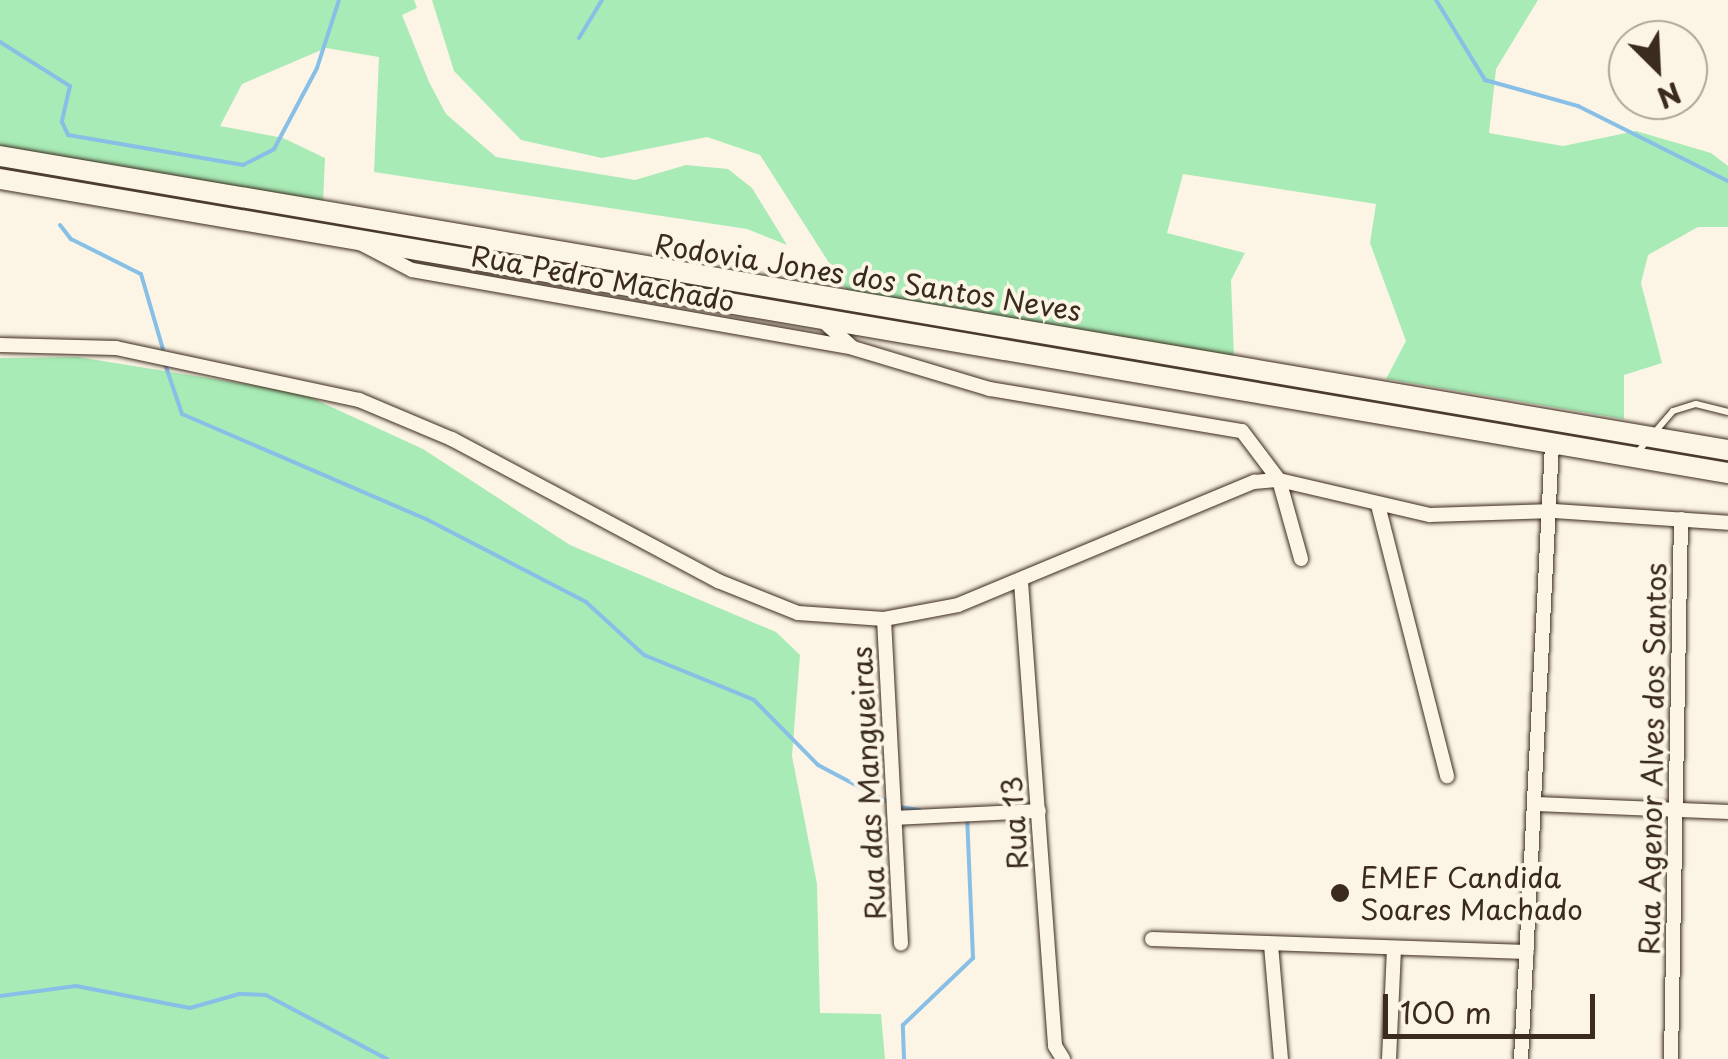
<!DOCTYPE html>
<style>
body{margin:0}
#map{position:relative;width:1728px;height:1059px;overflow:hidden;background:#fcf5e5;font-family:"Playpen Sans",sans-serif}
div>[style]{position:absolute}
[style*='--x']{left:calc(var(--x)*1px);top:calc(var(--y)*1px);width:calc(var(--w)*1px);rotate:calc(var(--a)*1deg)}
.green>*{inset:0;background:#a8ebb6}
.stream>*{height:4px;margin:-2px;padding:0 2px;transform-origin:2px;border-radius:2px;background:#88bfe6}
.roads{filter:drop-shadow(0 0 2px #3b2a1e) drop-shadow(0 0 2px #3b2a1e)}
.lane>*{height:6px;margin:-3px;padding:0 3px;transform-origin:3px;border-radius:3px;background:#fcf5e5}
.street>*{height:14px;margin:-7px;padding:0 7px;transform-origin:7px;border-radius:7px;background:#fcf5e5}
.primary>*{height:20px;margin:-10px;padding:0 10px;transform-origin:10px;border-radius:10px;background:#fcf5e5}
.dots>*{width:28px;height:28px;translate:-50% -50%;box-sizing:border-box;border:5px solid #fcf5e5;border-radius:50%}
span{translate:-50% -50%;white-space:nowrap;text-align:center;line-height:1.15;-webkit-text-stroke:8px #fcf5e5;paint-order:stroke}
.street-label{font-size:28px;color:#3b2a1e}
.poi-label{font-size:28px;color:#3b2a1e}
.left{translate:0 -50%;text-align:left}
.north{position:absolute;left:1608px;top:20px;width:100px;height:100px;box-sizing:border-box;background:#fcf5e5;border:2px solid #afa495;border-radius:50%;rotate:156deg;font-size:28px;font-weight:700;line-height:40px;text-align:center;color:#3b2a1e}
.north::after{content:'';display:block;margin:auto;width:35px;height:45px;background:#3b2a1e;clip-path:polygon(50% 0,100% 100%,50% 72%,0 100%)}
.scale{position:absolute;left:1383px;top:994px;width:212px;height:45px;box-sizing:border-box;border:5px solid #3b2a1e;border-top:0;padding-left:12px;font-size:30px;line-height:35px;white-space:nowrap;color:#3b2a1e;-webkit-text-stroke:8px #fcf5e5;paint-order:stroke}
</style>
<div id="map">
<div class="green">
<div style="clip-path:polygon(0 0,414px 0,417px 8px,402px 15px,429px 82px,446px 114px,496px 157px,635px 180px,686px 165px,728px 169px,752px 188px,787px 245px,747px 229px,374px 172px,379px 57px,326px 48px,242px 84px,220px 126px,283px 138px,325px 158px,323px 203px,0 146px)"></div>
<div style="clip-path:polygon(432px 0,1538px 0,1496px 69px,1489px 133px,1563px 146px,1636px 131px,1711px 153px,1728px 166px,1728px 227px,1698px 227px,1648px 255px,1641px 283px,1662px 363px,1624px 375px,1624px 419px,1386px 379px,1406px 341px,1370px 243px,1376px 204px,1183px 174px,1167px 233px,1245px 253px,1231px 280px,1234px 357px,849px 294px,760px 155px,707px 137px,602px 158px,521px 140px,454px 71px)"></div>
<div style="clip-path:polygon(78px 357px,301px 393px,423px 449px,570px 545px,776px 632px,800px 655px,792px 756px,817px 884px,820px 1013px,881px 1014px,885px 1059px,0 1059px,0 358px)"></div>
</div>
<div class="stream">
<div style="--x:1436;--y:0;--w:94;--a:58.5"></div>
<div style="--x:1485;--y:80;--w:97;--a:15.6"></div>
<div style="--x:1578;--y:106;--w:168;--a:26.6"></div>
<div style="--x:579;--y:38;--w:44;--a:-58.8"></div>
<div style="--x:0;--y:42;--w:83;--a:32.2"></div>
<div style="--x:70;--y:86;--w:37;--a:103"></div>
<div style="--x:62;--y:122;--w:14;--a:65"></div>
<div style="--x:68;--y:135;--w:178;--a:9.7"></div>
<div style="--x:243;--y:165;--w:35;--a:-27"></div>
<div style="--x:274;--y:149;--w:92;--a:-62"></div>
<div style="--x:317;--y:68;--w:71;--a:-72.1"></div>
<div style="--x:60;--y:225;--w:18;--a:52"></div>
<div style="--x:71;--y:239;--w:78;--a:26.6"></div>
<div style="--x:141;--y:274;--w:78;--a:73.7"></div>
<div style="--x:165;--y:364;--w:53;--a:71.2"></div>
<div style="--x:182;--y:414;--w:266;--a:23.3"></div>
<div style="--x:426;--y:519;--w:180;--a:27.4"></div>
<div style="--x:586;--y:602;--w:79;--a:42.4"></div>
<div style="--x:644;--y:655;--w:119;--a:22.2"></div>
<div style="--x:754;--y:700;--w:91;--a:45.4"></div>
<div style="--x:818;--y:765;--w:79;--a:27.9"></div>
<div style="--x:900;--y:807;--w:20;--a:9"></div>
<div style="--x:0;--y:996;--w:77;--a:-7.5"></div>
<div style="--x:76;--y:986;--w:116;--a:10.9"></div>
<div style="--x:190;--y:1008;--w:51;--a:-15.9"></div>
<div style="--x:239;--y:994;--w:27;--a:2"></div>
<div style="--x:266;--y:995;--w:137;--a:27.9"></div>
<div style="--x:904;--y:1059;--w:34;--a:-92"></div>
<div style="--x:903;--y:1025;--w:97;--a:-43.7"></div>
<div style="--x:973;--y:958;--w:141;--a:-92.4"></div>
</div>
<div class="roads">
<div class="lane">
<div style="--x:1635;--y:455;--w:58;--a:-49.2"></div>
<div style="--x:1673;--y:411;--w:24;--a:-17"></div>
<div style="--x:1696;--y:404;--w:33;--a:14"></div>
</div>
<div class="street">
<div style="--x:362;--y:244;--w:56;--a:27.5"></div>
<div style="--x:412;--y:270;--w:443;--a:10"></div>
<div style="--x:821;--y:319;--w:43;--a:42.2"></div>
<div style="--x:853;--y:348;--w:143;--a:16.7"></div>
<div style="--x:990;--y:389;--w:255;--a:9.5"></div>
<div style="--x:1242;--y:431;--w:61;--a:52.9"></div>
<div style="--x:1279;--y:480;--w:82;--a:74.4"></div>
<div style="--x:0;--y:345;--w:116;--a:1.5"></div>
<div style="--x:116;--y:348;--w:249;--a:12.1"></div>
<div style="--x:359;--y:400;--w:101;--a:22.8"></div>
<div style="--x:452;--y:439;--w:302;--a:28.1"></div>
<div style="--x:718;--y:581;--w:86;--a:21.8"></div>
<div style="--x:798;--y:613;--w:86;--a:4"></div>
<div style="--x:884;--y:619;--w:75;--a:-10.7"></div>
<div style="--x:958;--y:605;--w:321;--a:-22.6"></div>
<div style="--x:1254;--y:482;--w:25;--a:-5"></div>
<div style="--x:1279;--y:480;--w:155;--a:13.1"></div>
<div style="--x:1430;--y:515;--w:124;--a:-1.8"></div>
<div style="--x:1554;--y:511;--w:174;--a:3.9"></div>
<div style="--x:1378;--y:505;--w:280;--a:75.7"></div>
<div style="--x:1021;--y:582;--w:465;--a:85.8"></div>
<div style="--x:1055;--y:1046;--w:15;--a:58"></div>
<div style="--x:884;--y:619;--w:325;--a:87"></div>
<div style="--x:1537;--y:804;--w:191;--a:2.4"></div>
<div style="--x:895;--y:818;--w:144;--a:-2.8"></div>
<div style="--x:1152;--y:939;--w:375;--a:2"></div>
<div style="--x:1271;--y:945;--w:114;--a:85"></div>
<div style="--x:1389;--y:1059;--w:111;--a:-87.4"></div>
<div style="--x:1521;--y:1059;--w:616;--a:-87.11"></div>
<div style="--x:1671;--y:1059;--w:540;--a:-88.94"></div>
</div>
<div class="primary">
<div style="--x:0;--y:156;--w:1753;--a:9.66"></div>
<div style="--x:0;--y:179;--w:1753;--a:9.66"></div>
</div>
</div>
<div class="dots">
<div style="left:1340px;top:893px;background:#3b2a1e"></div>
</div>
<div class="street-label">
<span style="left:868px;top:277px;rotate:9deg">Rodovia Jones dos Santos Neves</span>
<span style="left:603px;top:278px;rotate:10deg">Rua Pedro Machado</span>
<span style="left:1652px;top:759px;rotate:-89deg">Rua Agenor Alves dos Santos</span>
<span style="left:868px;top:783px;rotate:-93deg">Rua das Mangueiras</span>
<span style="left:1014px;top:823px;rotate:-94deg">Rua 13</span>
</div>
<div class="poi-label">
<span class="left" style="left:1360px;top:893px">EMEF Candida<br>Soares Machado</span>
</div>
<div class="north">N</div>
<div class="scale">100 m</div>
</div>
